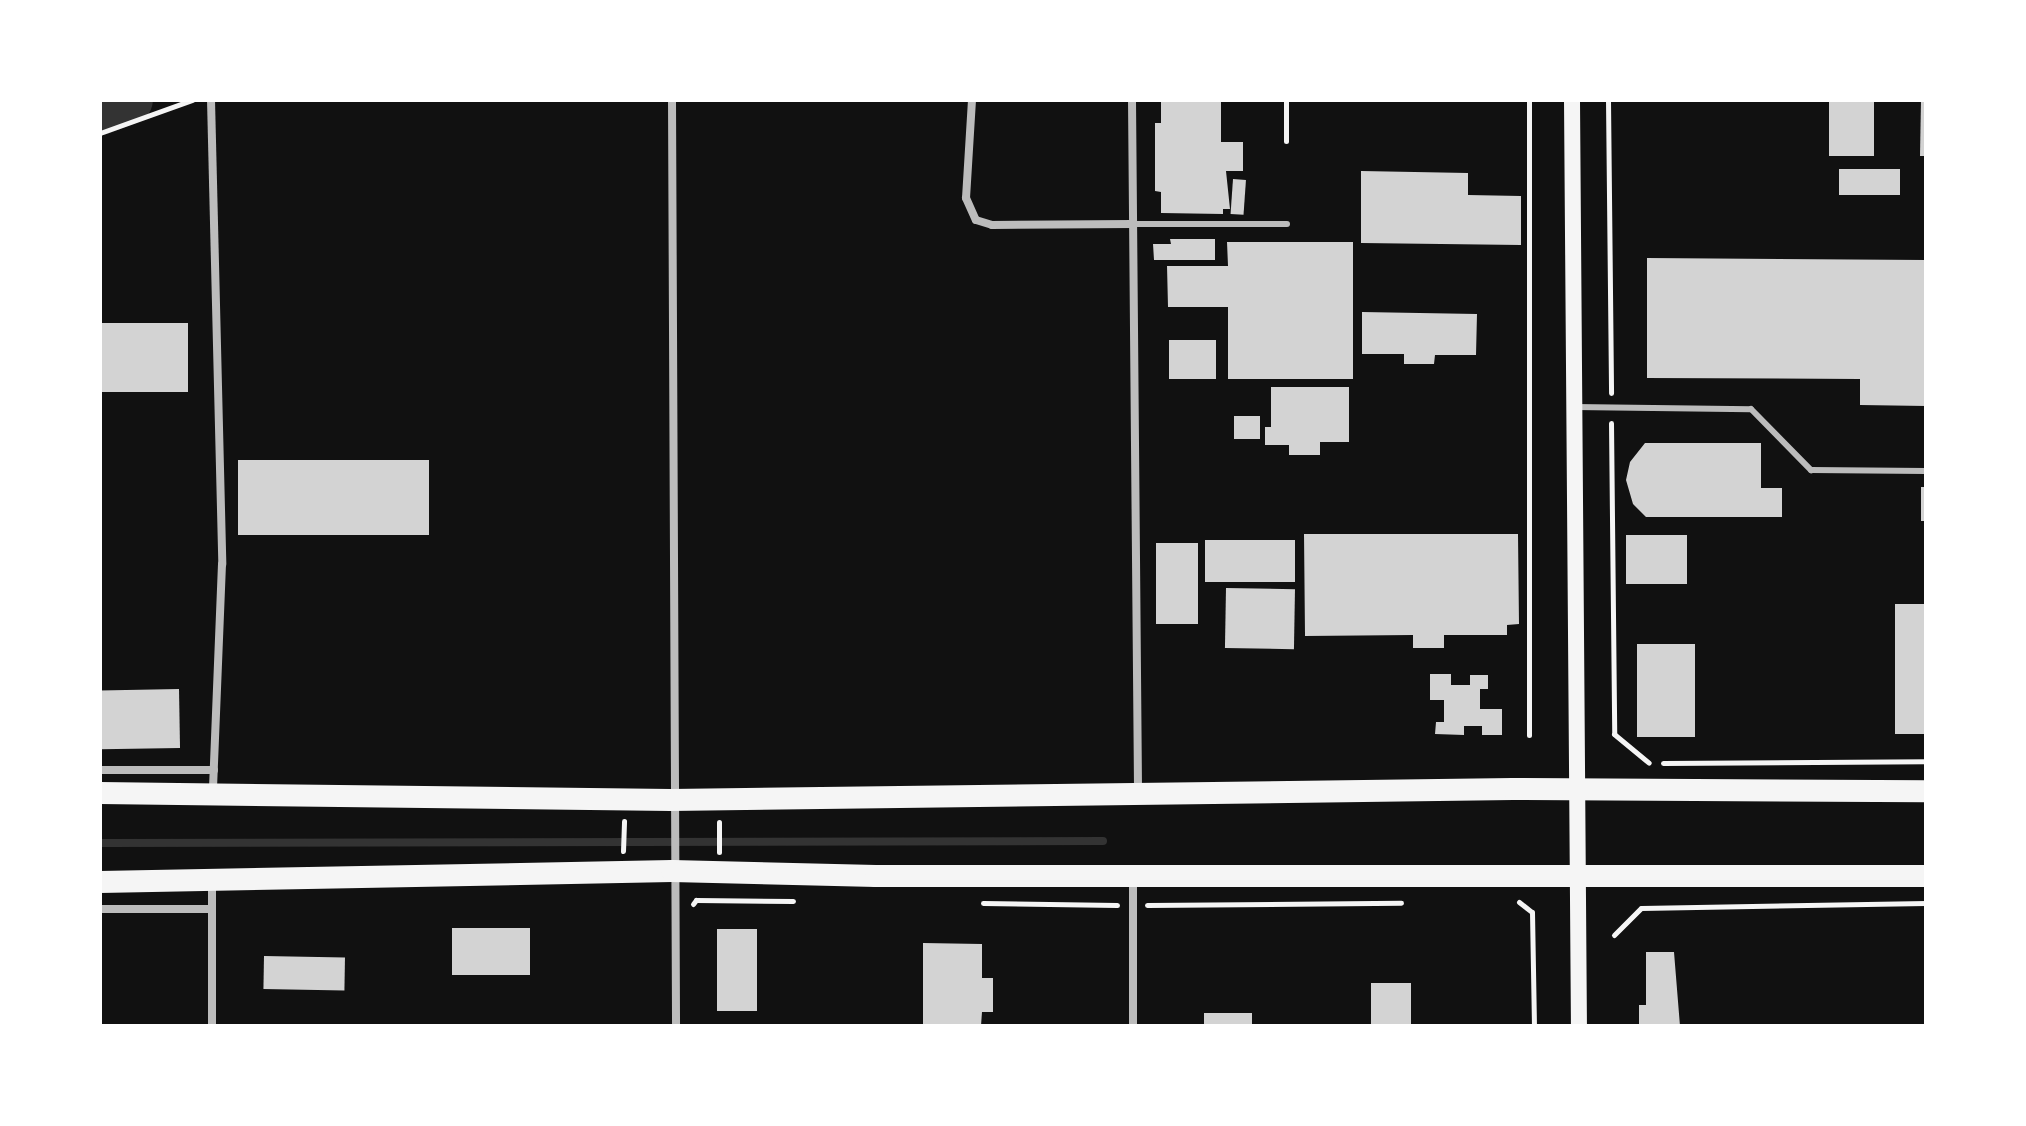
<!DOCTYPE html>
<style>
body{margin:0}
#map{position:relative;width:2026px;height:1126px;overflow:hidden;background:#111;font-family:"DejaVu Sans",sans-serif}
div>[style]{position:absolute}
[style*='--x']{left:calc(var(--x)*1px);top:calc(var(--y)*1px);width:calc(var(--w)*1px);rotate:calc(var(--a)*1deg)}
.stream>*{height:8px;margin:-4px;padding:0 4px;transform-origin:4px;border-radius:4px;background:#333}
.river>*{height:48px;margin:-24px;padding:0 24px;transform-origin:24px;border-radius:24px;background:#333}
.building>*{inset:0;background:#d3d3d3;transform-origin:0 0}
.path>*{height:5px;margin:-2.5px;padding:0 2.5px;transform-origin:2.5px;border-radius:2.5px;background:#f5f5f5}
.service>*{height:6px;margin:-3px;padding:0 3px;transform-origin:3px;border-radius:3px;background:#bcbcbc}
.minor>*{height:8px;margin:-4px;padding:0 4px;transform-origin:4px;border-radius:4px;background:#bcbcbc}
.secondary>*{height:16px;margin:-8px;padding:0 8px;transform-origin:8px;border-radius:8px;background:#f5f5f5}
.trunk>*{height:22px;margin:-11px;padding:0 11px;transform-origin:11px;border-radius:11px;background:#f5f5f5}
span{translate:-50% -50%;white-space:nowrap;text-align:center;line-height:1.15;-webkit-text-stroke:8px #fff;paint-order:stroke}
.frame{position:absolute;inset:0;border:102px solid #fff;pointer-events:none}
</style>
<div id="map">
<div class="stream">
<div style="--x:100;--y:843;--w:1003;--a:-0.11"></div>
</div>
<div class="river">
<div style="--x:100;--y:111;--w:31;--a:-21"></div>
</div>
<div class="building">
<div style="clip-path:polygon(1161px 100px,1221px 100px,1221px 142px,1243px 142px,1243px 171px,1226px 171px,1230px 209px,1223px 209px,1223px 214px,1161px 213px,1161px 192px,1155px 191px,1155px 123px,1161px 123px)"></div>
<div style="left:1829px;top:100px;width:45px;height:56px"></div>
<div style="clip-path:polygon(1921px 100px,1926px 100px,1926px 156px,1920px 156px)"></div>
<div style="left:1839px;top:169px;width:61px;height:26px"></div>
<div style="clip-path:polygon(1361px 171px,1468px 173px,1468px 195px,1521px 196px,1521px 245px,1361px 243px)"></div>
<div style="left:1233px;top:179px;width:13px;height:35px;rotate:4deg"></div>
<div style="clip-path:polygon(1170px 239px,1215px 239px,1215px 260px,1154px 260px,1153px 244px,1171px 244px)"></div>
<div style="clip-path:polygon(1227px 242px,1353px 242px,1353px 379px,1228px 379px,1228px 307px,1168px 307px,1167px 266px,1228px 266px)"></div>
<div style="clip-path:polygon(1647px 258px,1926px 260px,1926px 406px,1860px 405px,1860px 379px,1647px 378px)"></div>
<div style="clip-path:polygon(1362px 312px,1477px 314px,1476px 355px,1435px 355px,1434px 364px,1404px 364px,1404px 354px,1362px 354px)"></div>
<div style="left:100px;top:323px;width:88px;height:69px"></div>
<div style="left:1169px;top:340px;width:47px;height:39px"></div>
<div style="clip-path:polygon(1271px 387px,1349px 387px,1349px 442px,1320px 442px,1320px 455px,1289px 455px,1289px 445px,1265px 445px,1265px 427px,1271px 427px)"></div>
<div style="left:1234px;top:416px;width:26px;height:23px"></div>
<div style="clip-path:polygon(1645px 443px,1761px 443px,1761px 488px,1782px 488px,1782px 517px,1646px 517px,1633px 504px,1626px 480px,1630px 462px)"></div>
<div style="left:238px;top:460px;width:191px;height:75px"></div>
<div style="left:1921px;top:487px;width:5px;height:34px"></div>
<div style="clip-path:polygon(1304px 534px,1518px 534px,1519px 624px,1507px 625px,1507px 635px,1444px 635px,1444px 648px,1413px 648px,1413px 635px,1305px 636px)"></div>
<div style="left:1626px;top:535px;width:61px;height:49px"></div>
<div style="left:1205px;top:540px;width:90px;height:42px"></div>
<div style="left:1156px;top:543px;width:42px;height:81px"></div>
<div style="left:1226px;top:588px;width:69px;height:60px;rotate:1deg"></div>
<div style="left:1926px;top:604px;width:130px;height:31px;rotate:90deg"></div>
<div style="left:1637px;top:644px;width:58px;height:93px"></div>
<div style="clip-path:polygon(1430px 674px,1451px 674px,1451px 685px,1470px 685px,1470px 675px,1488px 675px,1488px 689px,1480px 689px,1480px 709px,1502px 709px,1502px 735px,1482px 735px,1482px 726px,1464px 726px,1464px 735px,1435px 734px,1436px 722px,1444px 722px,1444px 700px,1430px 700px)"></div>
<div style="left:179px;top:689px;width:59px;height:79px;rotate:89deg"></div>
<div style="left:452px;top:928px;width:78px;height:47px"></div>
<div style="left:717px;top:929px;width:40px;height:82px"></div>
<div style="clip-path:polygon(923px 943px,982px 944px,982px 978px,993px 978px,993px 1012px,982px 1012px,981px 1026px,923px 1026px)"></div>
<div style="clip-path:polygon(1646px 952px,1674px 952px,1680px 1026px,1639px 1026px,1639px 1005px,1646px 1005px)"></div>
<div style="left:264px;top:956px;width:81px;height:33px;rotate:1deg"></div>
<div style="left:1371px;top:983px;width:40px;height:43px"></div>
<div style="left:1204px;top:1013px;width:48px;height:13px"></div>
</div>
<div class="path">
<div style="--x:1529;--y:100;--w:635;--a:90"></div>
<div style="--x:1608;--y:100;--w:293;--a:89.4"></div>
<div style="--x:100;--y:133;--w:98;--a:-19.7"></div>
<div style="--x:1286;--y:141;--w:41;--a:-90"></div>
<div style="--x:1611;--y:423;--w:311;--a:89.4"></div>
<div style="--x:1614;--y:734;--w:45;--a:39.6"></div>
<div style="--x:1663;--y:763;--w:263;--a:-0.4"></div>
<div style="--x:719;--y:822;--w:30;--a:90"></div>
<div style="--x:623;--y:851;--w:30;--a:-88"></div>
<div style="--x:1519;--y:902;--w:16;--a:38"></div>
<div style="--x:1532;--y:912;--w:114;--a:89"></div>
<div style="--x:983;--y:903;--w:134;--a:0.9"></div>
<div style="--x:693;--y:904;--w:5;--a:-53"></div>
<div style="--x:696;--y:900;--w:97;--a:0.6"></div>
<div style="--x:1147;--y:905;--w:254;--a:-0.5"></div>
<div style="--x:1614;--y:935;--w:38;--a:-45"></div>
<div style="--x:1641;--y:908;--w:285;--a:-1"></div>
</div>
<div class="service">
<div style="--x:1133;--y:224;--w:154;--a:0"></div>
<div style="--x:1575;--y:407;--w:176;--a:0.7"></div>
<div style="--x:1751;--y:409;--w:86;--a:45.5"></div>
<div style="--x:1811;--y:470;--w:115;--a:0.5"></div>
</div>
<div class="minor">
<div style="--x:211;--y:100;--w:464;--a:88.6"></div>
<div style="--x:222;--y:564;--w:227;--a:92.3"></div>
<div style="--x:672;--y:100;--w:926;--a:89.75"></div>
<div style="--x:972;--y:100;--w:98;--a:93.5"></div>
<div style="--x:966;--y:198;--w:24;--a:66"></div>
<div style="--x:976;--y:220;--w:17;--a:17"></div>
<div style="--x:992;--y:225;--w:141;--a:-0.4"></div>
<div style="--x:1132;--y:100;--w:691;--a:89.5"></div>
<div style="--x:100;--y:770;--w:114;--a:0"></div>
<div style="--x:1133;--y:879;--w:147;--a:90"></div>
<div style="--x:212;--y:883;--w:143;--a:90"></div>
<div style="--x:100;--y:909;--w:112;--a:0"></div>
</div>
<div class="secondary">
<div style="--x:1572;--y:100;--w:926;--a:89.57"></div>
</div>
<div class="trunk">
<div style="--x:100;--y:793;--w:571;--a:0.7"></div>
<div style="--x:671;--y:800;--w:842;--a:-0.75"></div>
<div style="--x:1513;--y:789;--w:413;--a:0.3"></div>
<div style="--x:100;--y:882;--w:572;--a:-1.1"></div>
<div style="--x:672;--y:871;--w:204;--a:1.4"></div>
<div style="--x:876;--y:876;--w:1050;--a:0"></div>
</div>
<div class="frame"></div>
</div>
